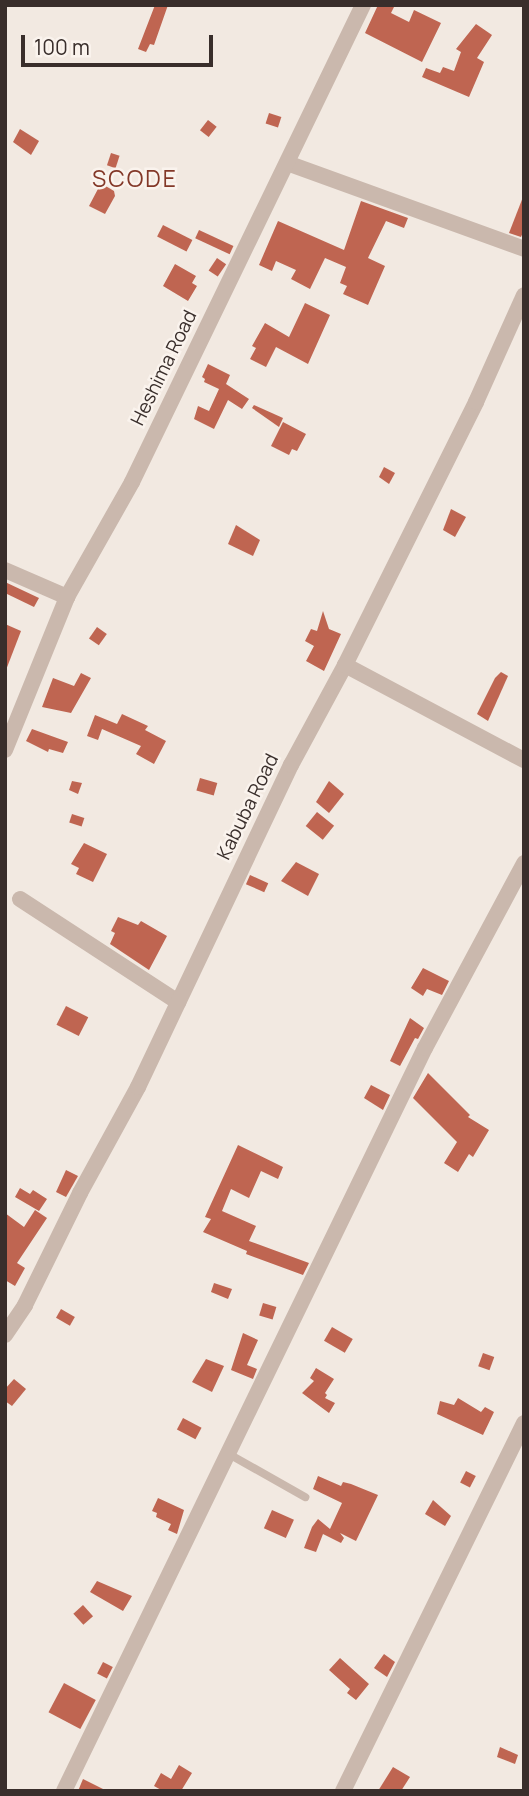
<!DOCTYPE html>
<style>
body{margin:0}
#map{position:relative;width:529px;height:1796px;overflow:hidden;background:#f2e9e1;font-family:Manrope,sans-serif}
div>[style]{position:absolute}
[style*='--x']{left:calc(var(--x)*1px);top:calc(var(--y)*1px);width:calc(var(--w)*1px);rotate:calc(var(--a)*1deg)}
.building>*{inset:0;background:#bf6551;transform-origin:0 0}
.lane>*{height:8px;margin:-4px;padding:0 4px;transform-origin:4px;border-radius:4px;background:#cab8ad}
.street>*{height:16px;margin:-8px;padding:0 8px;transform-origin:8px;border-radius:8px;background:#cab8ad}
span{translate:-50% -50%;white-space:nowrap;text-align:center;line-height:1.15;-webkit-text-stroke:5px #faf3ed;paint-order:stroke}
.street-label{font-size:19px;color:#392e2b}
.quarter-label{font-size:23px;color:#833828;letter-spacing:2px}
.frame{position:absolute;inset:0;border:7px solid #392e2b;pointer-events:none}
.scale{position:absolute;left:21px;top:35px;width:192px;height:32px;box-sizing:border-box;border:4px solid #392e2b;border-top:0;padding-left:9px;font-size:21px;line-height:24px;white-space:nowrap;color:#392e2b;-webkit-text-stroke:5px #faf3ed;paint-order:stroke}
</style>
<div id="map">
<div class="building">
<div style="clip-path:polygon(155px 5px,168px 5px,154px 45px,150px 44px,146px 52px,138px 49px)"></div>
<div style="clip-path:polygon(378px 5px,395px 5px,391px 13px,409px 22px,414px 10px,441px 23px,422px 62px,365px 33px)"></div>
<div style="clip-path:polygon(476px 24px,492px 35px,477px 58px,484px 62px,469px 97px,422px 77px,426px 68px,440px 73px,443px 67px,454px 71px,461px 52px,456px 49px)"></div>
<div style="left:269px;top:113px;width:13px;height:11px;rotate:18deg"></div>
<div style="left:208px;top:120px;width:11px;height:13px;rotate:38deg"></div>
<div style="clip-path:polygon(20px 129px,39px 141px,31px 155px,13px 142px)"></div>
<div style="left:111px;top:153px;width:9px;height:13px;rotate:18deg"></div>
<div style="clip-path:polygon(104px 185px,114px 191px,115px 196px,105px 214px,89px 206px,99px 187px,102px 189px)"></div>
<div style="clip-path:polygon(523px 197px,524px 230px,521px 237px,509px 233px)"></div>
<div style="clip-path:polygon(361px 201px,408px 218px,404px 228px,386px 221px,368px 258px,385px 266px,368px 305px,343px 294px,347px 286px,340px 283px,346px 267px,325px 258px,310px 289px,291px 279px,296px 270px,276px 261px,272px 271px,259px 265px,278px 221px,344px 250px)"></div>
<div style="left:163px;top:225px;width:33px;height:13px;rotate:27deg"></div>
<div style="left:199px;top:230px;width:38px;height:9px;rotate:25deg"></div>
<div style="left:217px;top:258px;width:11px;height:15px;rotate:34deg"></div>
<div style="clip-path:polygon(175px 264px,196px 276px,192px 283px,197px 286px,188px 301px,163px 286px)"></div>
<div style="clip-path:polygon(305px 303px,330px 315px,308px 364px,276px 347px,266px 367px,250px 359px,256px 348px,252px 346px,265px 323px,289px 337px)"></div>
<div style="clip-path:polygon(208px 364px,230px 375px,226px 384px,249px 399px,242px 409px,228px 400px,214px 429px,194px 419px,198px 406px,209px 411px,219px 389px,204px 382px,205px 379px,202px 377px)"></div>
<div style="clip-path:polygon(254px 405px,283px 418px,279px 427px,252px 408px)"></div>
<div style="clip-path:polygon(283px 422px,306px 434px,297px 451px,292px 449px,289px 455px,271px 446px)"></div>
<div style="clip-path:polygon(384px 467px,395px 473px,389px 484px,379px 477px)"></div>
<div style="clip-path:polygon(451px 509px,466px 517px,455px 537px,443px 530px)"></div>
<div style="clip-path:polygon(236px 525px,260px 540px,253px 556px,228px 544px)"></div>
<div style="clip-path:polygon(5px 582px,39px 598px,34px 607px,5px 593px)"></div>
<div style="clip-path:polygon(323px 611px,329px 629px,341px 634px,324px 671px,306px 661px,314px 646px,305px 641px,311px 629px,317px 631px)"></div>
<div style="clip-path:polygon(5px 624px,21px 631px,6px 670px,5px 669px)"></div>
<div style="left:97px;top:627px;width:12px;height:14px;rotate:35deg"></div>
<div style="clip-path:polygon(501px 672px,508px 676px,488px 721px,477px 714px,495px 678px)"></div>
<div style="clip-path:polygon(81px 673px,91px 678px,71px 713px,42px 707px,53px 678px,74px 686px)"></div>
<div style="clip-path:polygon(122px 714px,148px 726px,145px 730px,166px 741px,154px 764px,136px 754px,141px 746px,102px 729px,98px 740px,87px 736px,95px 715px,117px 724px)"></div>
<div style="clip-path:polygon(32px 729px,68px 742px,63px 753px,49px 749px,48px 752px,26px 741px)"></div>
<div style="left:200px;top:778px;width:18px;height:13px;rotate:16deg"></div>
<div style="clip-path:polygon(72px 781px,82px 783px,78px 794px,69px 790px)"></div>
<div style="clip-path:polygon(329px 781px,344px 794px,329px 813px,316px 802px)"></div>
<div style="left:317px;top:812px;width:22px;height:18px;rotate:39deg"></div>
<div style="left:72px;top:814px;width:13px;height:9px;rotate:18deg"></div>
<div style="clip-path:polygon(84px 843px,107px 854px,93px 882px,76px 874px,79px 868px,71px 864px)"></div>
<div style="clip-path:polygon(296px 862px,319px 874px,308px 896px,281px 881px)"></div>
<div style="left:250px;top:875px;width:20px;height:10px;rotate:24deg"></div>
<div style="clip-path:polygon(118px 917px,138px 925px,141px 921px,167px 936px,149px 970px,110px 944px,115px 933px,111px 931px)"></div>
<div style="clip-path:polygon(423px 968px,449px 981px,442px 995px,427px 989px,423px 996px,411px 988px)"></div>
<div style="left:66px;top:1006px;width:25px;height:21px;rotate:27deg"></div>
<div style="clip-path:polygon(410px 1018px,424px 1028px,418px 1039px,415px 1038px,400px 1066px,390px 1061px)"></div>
<div style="clip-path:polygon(428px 1073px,470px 1115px,468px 1117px,489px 1130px,473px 1157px,469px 1154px,458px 1172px,444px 1163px,457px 1142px,413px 1098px)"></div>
<div style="clip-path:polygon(371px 1085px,390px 1095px,383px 1110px,364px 1098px)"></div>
<div style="clip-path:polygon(238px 1145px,283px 1167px,278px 1179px,261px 1171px,249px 1198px,231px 1189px,222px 1211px,256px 1226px,249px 1241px,309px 1263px,303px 1275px,246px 1254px,247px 1251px,203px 1232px,211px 1219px,205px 1217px)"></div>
<div style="clip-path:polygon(66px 1170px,78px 1176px,66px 1197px,56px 1192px)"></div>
<div style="clip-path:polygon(20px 1188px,30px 1194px,33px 1190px,47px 1199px,39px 1211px,15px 1197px)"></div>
<div style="clip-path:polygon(35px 1210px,47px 1218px,17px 1263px,25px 1268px,15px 1286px,5px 1280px,5px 1213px,24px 1227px)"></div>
<div style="clip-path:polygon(214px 1283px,232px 1289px,228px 1299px,211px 1292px)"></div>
<div style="left:263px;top:1303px;width:14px;height:13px;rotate:17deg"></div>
<div style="left:61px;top:1309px;width:16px;height:10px;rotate:30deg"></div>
<div style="left:332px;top:1327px;width:24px;height:16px;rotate:30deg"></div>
<div style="clip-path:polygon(243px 1333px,258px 1340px,247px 1365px,257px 1369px,253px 1379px,231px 1370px)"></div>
<div style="left:483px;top:1353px;width:12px;height:14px;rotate:20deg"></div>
<div style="clip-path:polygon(206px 1359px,224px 1366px,212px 1392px,192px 1382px)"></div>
<div style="clip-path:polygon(316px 1368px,334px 1379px,325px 1393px,327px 1395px,325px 1398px,335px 1403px,329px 1413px,302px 1393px,314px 1381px,310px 1378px)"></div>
<div style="clip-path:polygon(14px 1379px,26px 1389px,12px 1406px,5px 1401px,5px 1389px)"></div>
<div style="clip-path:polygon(458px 1398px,481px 1412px,485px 1407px,494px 1412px,483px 1435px,437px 1414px,440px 1401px,454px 1405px)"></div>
<div style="left:183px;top:1418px;width:21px;height:13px;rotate:28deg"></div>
<div style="left:466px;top:1471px;width:11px;height:13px;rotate:27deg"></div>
<div style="clip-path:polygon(318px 1476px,341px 1486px,343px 1482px,351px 1484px,378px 1495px,356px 1541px,340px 1533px,344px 1538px,341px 1543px,323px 1534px,316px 1552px,304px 1548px,312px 1527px,318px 1519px,330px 1529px,342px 1503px,313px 1489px)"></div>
<div style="clip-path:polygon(158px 1498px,184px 1510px,177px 1534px,168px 1530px,171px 1524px,156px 1517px,157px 1513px,152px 1511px)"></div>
<div style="clip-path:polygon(433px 1500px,451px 1516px,445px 1526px,425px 1514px)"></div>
<div style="left:272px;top:1510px;width:24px;height:20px;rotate:24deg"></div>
<div style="clip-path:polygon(97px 1581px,132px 1596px,123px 1611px,90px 1592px)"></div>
<div style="left:83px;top:1605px;width:15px;height:13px;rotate:48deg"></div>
<div style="clip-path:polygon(384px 1654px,395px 1662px,387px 1677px,374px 1668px)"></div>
<div style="clip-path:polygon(340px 1658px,369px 1684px,356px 1700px,347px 1693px,350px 1689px,329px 1670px)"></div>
<div style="left:103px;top:1662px;width:11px;height:13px;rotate:27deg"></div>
<div style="left:64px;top:1683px;width:36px;height:33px;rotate:28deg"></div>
<div style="clip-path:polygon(500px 1747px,518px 1755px,515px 1764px,497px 1757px)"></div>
<div style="clip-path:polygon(179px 1765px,192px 1773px,181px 1791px,163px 1791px,154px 1786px,161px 1773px,171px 1779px)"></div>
<div style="clip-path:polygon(393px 1767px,410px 1777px,401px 1791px,378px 1791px)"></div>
<div style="clip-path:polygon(83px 1779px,107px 1791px,78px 1791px)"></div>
</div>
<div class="lane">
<div style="--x:227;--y:1453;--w:90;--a:29.4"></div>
</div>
<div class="street">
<div style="--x:287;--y:163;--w:252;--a:19.9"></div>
<div style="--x:5;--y:570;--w:68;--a:23.5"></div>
<div style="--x:345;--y:665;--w:203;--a:28"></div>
<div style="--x:5;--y:750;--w:165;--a:-67.9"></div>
<div style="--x:67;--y:597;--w:132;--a:-60.5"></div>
<div style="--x:132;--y:482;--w:530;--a:-64.16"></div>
<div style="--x:20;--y:899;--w:189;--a:33.1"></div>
<div style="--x:5;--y:1335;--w:36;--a:-56"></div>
<div style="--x:25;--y:1305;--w:125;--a:-63.8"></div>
<div style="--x:80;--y:1193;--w:121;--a:-61.3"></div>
<div style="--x:138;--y:1087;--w:357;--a:-64.6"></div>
<div style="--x:291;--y:765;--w:114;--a:-61.6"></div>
<div style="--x:345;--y:665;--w:294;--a:-63.5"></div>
<div style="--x:476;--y:402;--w:117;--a:-65.8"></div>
<div style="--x:64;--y:1791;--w:826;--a:-64.09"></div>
<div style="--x:425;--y:1048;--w:210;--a:-61.8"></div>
<div style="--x:343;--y:1791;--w:410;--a:-63.8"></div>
</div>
<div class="street-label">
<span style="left:164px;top:368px;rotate:-64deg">Heshima Road</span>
<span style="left:248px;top:807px;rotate:-64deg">Kabuba Road</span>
</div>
<div class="quarter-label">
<span style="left:135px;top:178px">SCODE</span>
</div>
<div class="frame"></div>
<div class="scale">100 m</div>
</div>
